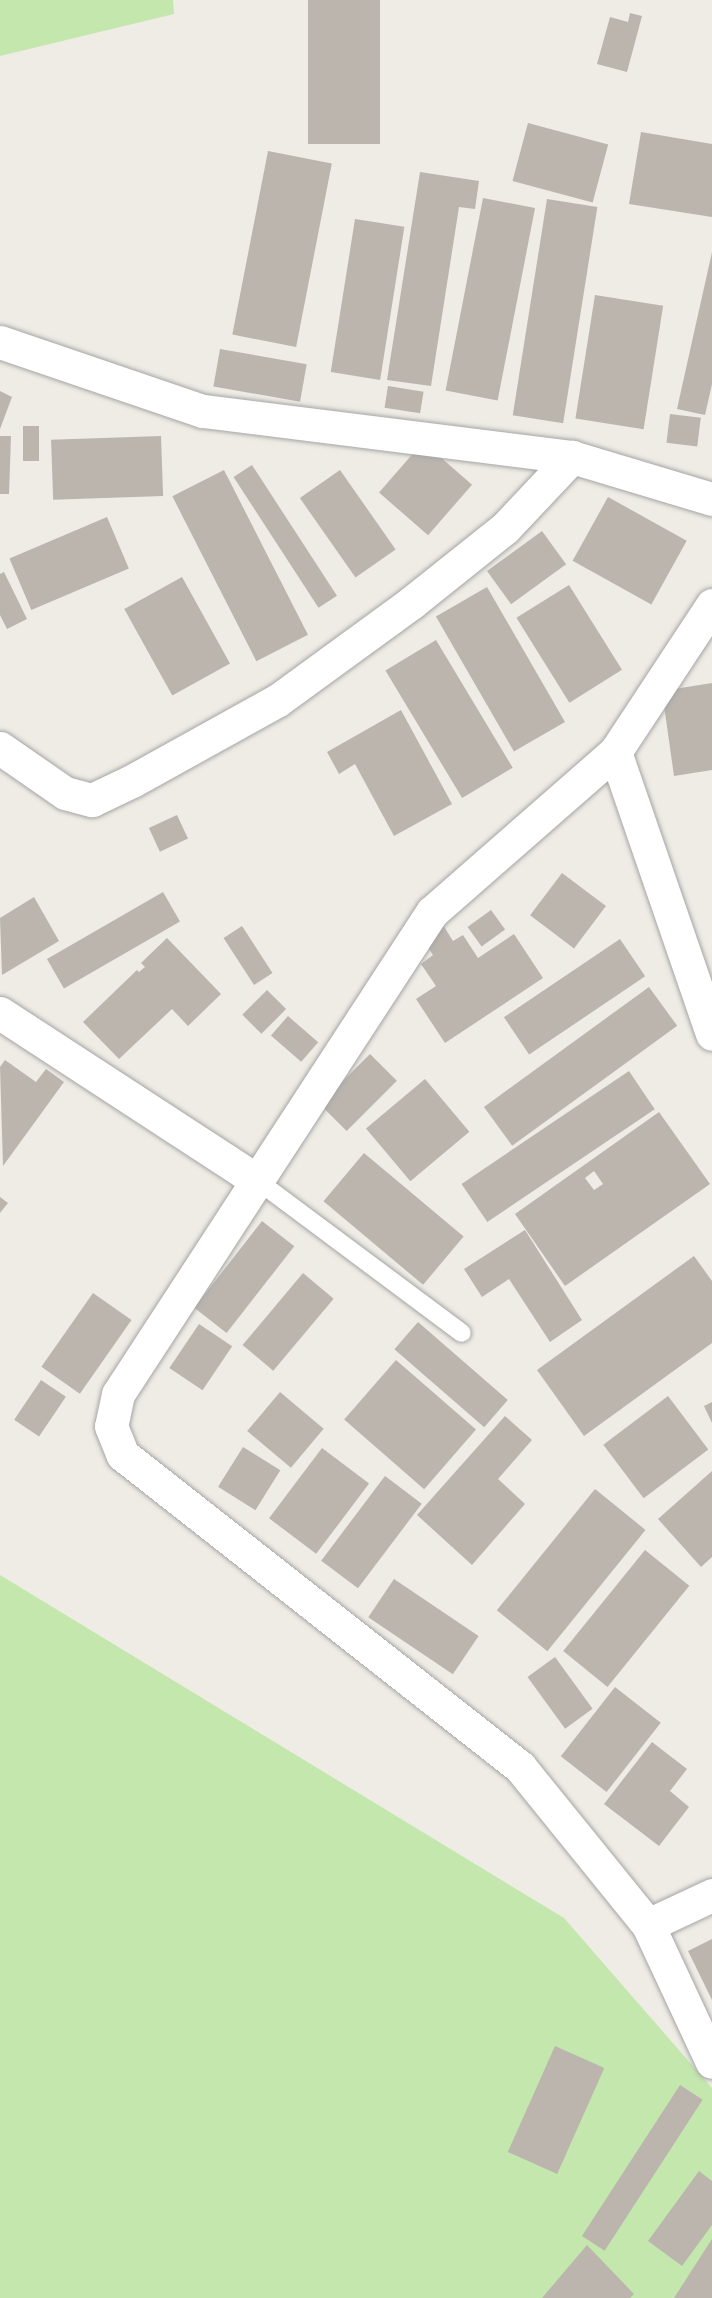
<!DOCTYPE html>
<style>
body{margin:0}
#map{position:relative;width:712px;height:2298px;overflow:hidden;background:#efece5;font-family:Ubuntu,sans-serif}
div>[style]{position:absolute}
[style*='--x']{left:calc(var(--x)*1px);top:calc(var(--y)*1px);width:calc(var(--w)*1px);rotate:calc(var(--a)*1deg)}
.grass>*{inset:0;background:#c3e7ad}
.building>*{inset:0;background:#bbb5ae;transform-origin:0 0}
.roads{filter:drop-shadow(0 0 2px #a5a5a5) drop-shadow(0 0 2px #a5a5a5)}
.lane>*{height:18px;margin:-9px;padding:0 9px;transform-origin:9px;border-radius:9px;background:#fff}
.street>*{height:33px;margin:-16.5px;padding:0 16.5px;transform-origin:16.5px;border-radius:16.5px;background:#fff}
span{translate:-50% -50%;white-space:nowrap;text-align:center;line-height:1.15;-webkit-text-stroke:4.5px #fff;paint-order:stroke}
</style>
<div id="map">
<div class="grass">
<div style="clip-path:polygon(0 0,173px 0,174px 14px,0 56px)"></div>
<div style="clip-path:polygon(0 1575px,564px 1918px,712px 2088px,712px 2298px,0 2298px)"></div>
</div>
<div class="building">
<div style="left:308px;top:0;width:72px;height:144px"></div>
<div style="clip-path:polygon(630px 13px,642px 16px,627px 72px,597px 64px,610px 17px,628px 22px)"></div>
<div style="left:528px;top:123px;width:83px;height:60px;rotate:15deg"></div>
<div style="clip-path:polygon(641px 132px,712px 144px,712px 217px,629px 204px)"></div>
<div style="left:268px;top:151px;width:65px;height:187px;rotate:11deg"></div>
<div style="clip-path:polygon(420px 172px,479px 181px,475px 209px,459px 207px,431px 386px,387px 380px)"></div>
<div style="left:483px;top:198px;width:53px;height:196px;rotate:11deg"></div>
<div style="left:547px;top:199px;width:51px;height:219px;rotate:9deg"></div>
<div style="left:355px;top:219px;width:50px;height:155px;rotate:9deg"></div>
<div style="clip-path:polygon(712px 252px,712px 384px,705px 415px,677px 409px)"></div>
<div style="left:595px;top:295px;width:69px;height:125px;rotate:9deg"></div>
<div style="left:220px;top:349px;width:88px;height:38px;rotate:10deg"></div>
<div style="left:388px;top:386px;width:36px;height:22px;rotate:9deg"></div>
<div style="clip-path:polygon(0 391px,12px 397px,0 429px)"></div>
<div style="left:670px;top:414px;width:31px;height:29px;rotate:7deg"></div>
<div style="left:23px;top:426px;width:16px;height:35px"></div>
<div style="clip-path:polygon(0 436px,11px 436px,9px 494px,0 494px)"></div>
<div style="left:161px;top:436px;width:60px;height:110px;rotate:88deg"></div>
<div style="left:423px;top:442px;width:65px;height:67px;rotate:41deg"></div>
<div style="left:252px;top:465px;width:156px;height:22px;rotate:57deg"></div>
<div style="left:224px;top:470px;width:185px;height:58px;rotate:63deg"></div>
<div style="left:340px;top:470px;width:97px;height:49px;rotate:55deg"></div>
<div style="left:608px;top:497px;width:90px;height:73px;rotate:29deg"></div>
<div style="left:107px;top:517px;width:56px;height:106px;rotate:67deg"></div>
<div style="left:542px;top:531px;width:41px;height:68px;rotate:54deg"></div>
<div style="clip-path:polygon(4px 572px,27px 619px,7px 629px,0 615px,0 574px)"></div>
<div style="left:182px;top:577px;width:99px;height:66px;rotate:61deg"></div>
<div style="left:569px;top:585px;width:100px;height:62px;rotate:58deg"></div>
<div style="left:487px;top:587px;width:156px;height:59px;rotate:60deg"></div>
<div style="left:436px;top:640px;width:149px;height:59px;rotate:59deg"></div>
<div style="clip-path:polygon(712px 683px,712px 770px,674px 776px,662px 691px)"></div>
<div style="clip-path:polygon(401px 710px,452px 804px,394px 836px,355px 764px,339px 774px,327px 752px)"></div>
<div style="left:177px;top:815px;width:26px;height:31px;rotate:65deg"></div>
<div style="left:562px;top:873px;width:55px;height:53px;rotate:37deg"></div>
<div style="left:163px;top:892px;width:34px;height:134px;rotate:60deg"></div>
<div style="clip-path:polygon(34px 897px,59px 941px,2px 975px,0 918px)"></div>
<div style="left:491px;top:910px;width:24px;height:29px;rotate:54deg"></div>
<div style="clip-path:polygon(443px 925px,453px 941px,463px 935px,478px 958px,514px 934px,543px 978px,445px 1043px,416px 999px,436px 986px,421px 964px,433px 955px,422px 939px)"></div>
<div style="left:242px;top:926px;width:56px;height:22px;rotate:57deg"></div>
<div style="clip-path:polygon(167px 938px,221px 994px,188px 1026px,172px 1009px,119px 1059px,83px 1022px,137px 970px,139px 972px,145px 967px,141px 963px)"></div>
<div style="left:620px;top:939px;width:45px;height:140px;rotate:56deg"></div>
<div style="left:649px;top:987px;width:48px;height:204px;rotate:54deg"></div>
<div style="left:267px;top:990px;width:27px;height:35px;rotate:45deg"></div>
<div style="left:288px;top:1016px;width:40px;height:26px;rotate:41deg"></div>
<div style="left:370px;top:1054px;width:38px;height:71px;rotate:45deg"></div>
<div style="clip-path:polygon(5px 1060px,36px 1082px,46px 1069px,64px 1082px,3px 1166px,0 1067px)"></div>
<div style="left:629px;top:1071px;width:46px;height:202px;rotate:56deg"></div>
<div style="left:425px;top:1079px;width:69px;height:77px;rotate:50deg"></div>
<div style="clip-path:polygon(evenodd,659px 1112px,710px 1184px,565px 1286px,515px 1214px,659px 1112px,594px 1171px,603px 1184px,594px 1190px,585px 1178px,594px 1171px)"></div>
<div style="left:364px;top:1153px;width:130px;height:63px;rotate:40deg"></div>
<div style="clip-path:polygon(0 1197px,8px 1203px,0 1213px)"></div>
<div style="left:262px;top:1221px;width:41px;height:110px;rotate:38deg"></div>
<div style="clip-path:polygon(525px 1230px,582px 1320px,550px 1342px,509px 1279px,482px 1297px,464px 1269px)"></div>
<div style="clip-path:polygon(694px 1256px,712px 1281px,712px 1343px,584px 1436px,537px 1370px)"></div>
<div style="left:303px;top:1273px;width:40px;height:94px;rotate:40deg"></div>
<div style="left:93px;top:1293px;width:47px;height:90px;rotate:35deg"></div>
<div style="left:418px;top:1322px;width:119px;height:36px;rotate:41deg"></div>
<div style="left:199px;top:1324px;width:40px;height:53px;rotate:34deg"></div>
<div style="left:396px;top:1360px;width:106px;height:79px;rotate:41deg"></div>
<div style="left:41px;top:1380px;width:30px;height:48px;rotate:34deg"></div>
<div style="left:280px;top:1392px;width:57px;height:51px;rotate:40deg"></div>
<div style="left:668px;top:1396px;width:67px;height:81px;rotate:53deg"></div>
<div style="clip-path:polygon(712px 1402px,712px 1423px,704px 1406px)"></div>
<div style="clip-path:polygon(505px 1416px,532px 1440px,498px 1479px,525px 1504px,472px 1565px,417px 1515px)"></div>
<div style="left:243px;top:1447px;width:44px;height:47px;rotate:32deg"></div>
<div style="left:322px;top:1448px;width:59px;height:88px;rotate:37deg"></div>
<div style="clip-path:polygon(712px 1471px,712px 1557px,701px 1567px,658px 1519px)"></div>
<div style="left:385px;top:1476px;width:46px;height:106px;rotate:37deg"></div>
<div style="left:595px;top:1489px;width:65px;height:156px;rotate:39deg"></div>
<div style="left:645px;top:1550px;width:57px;height:130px;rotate:39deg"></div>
<div style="left:394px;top:1579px;width:102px;height:46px;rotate:34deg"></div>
<div style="left:555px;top:1657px;width:64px;height:34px;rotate:54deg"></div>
<div style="left:615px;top:1687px;width:58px;height:88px;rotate:38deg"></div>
<div style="clip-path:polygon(652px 1742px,687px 1769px,670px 1791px,689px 1807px,659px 1846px,604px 1804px)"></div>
<div style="clip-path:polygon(712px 1939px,712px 2000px,688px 1951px)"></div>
<div style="left:555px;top:2046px;width:54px;height:116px;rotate:24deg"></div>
<div style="left:680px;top:2085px;width:27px;height:180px;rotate:33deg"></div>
<div style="clip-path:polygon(699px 2171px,712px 2181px,712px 2225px,682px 2266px,648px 2241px)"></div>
<div style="clip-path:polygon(712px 2239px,712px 2298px,674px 2298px)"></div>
<div style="clip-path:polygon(587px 2245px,634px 2294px,630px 2298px,542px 2298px)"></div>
</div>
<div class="roads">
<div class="lane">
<div style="--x:258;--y:1181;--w:254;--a:36.7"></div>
</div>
<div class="street">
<div style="--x:0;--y:342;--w:214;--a:18.8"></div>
<div style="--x:203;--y:411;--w:372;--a:7.1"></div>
<div style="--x:572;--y:457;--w:146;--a:16.7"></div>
<div style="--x:712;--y:605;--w:176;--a:123.4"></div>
<div style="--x:615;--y:752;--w:243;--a:138.8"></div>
<div style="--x:432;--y:912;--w:575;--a:123.08"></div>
<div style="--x:118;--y:1394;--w:33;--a:102"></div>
<div style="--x:111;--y:1426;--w:31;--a:68"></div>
<div style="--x:123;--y:1455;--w:505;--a:38.16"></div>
<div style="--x:520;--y:1767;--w:203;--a:51"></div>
<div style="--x:648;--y:1925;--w:151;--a:65"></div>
<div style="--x:0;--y:748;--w:79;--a:34.7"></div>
<div style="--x:65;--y:793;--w:28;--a:15"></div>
<div style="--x:92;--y:800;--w:44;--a:-25.4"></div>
<div style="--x:132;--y:781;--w:167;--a:-29"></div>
<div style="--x:278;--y:700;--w:165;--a:-36.1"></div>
<div style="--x:411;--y:603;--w:120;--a:-38.6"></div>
<div style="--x:505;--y:528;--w:98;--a:-46.7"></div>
<div style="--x:615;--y:752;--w:298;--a:71"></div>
<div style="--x:0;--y:1013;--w:308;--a:33.1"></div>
<div style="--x:648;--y:1925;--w:71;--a:-25.1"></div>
</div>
</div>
</div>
